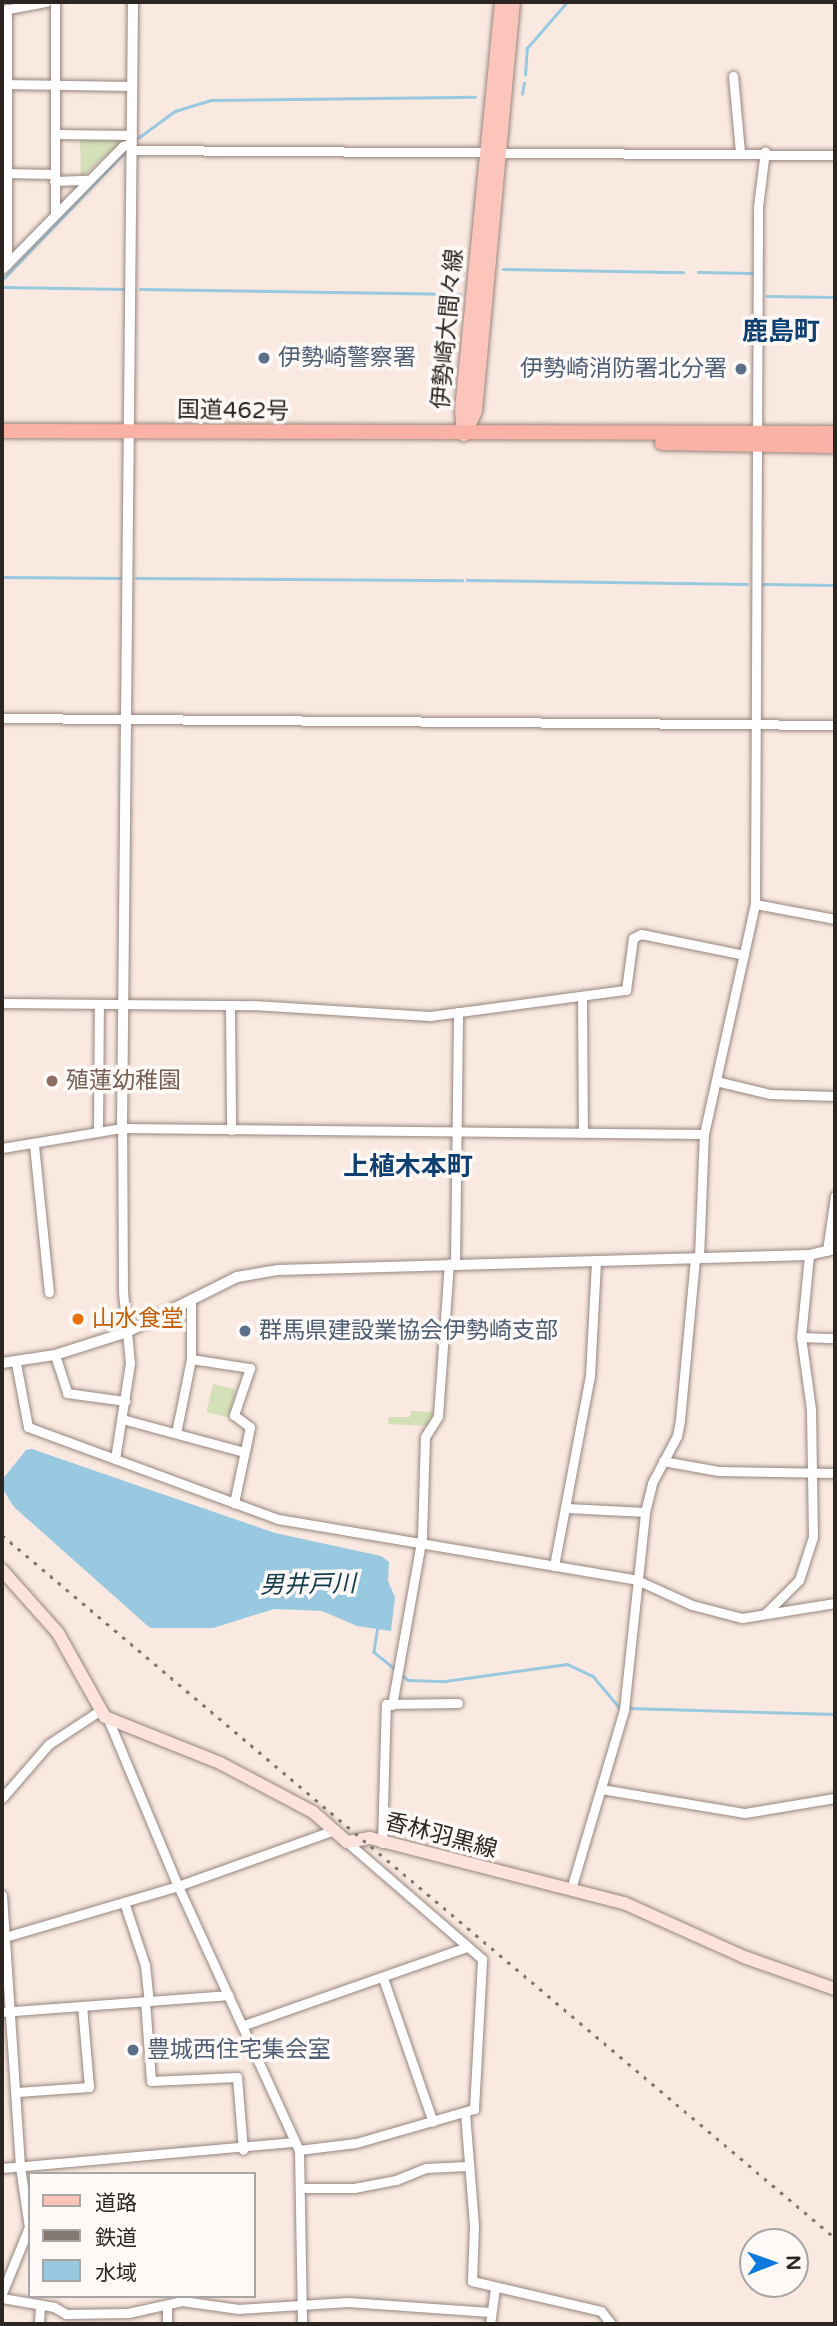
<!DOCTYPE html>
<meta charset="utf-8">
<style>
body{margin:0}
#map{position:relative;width:837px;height:2326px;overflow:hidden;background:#fae9e1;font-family:"Varela Round","Noto Sans JP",sans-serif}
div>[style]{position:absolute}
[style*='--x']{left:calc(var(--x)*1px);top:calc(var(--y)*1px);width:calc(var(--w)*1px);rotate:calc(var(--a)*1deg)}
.green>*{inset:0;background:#d4e0b8;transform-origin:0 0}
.water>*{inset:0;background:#98c9e0}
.stream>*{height:2.5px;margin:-1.25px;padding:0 1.25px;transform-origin:1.25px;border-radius:1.25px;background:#98c9e0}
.roads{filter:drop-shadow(0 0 2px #96867f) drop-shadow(0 0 2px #96867f)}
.minor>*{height:9px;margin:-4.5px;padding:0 4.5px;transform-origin:4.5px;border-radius:4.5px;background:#fff}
.tertiary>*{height:10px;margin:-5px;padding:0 5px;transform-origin:5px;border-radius:5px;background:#fff}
.secondary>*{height:12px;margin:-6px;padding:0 6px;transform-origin:6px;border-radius:6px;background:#fee2dd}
.primary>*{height:14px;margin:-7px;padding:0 7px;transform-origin:7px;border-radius:7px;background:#fcc5bc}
.trunk>*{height:14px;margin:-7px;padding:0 7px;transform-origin:7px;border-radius:7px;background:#fbb2a6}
.rail>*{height:2.5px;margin-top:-1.25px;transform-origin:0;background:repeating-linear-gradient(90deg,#837973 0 3.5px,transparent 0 10.5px)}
.dots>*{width:19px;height:19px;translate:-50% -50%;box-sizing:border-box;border:4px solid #fdf9f7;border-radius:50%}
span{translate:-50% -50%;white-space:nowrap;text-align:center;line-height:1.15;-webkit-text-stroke:7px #fdf9f7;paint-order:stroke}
.street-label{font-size:23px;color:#2c2623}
.service-label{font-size:23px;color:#4e5e75}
.left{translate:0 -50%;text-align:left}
.right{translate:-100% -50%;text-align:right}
.education-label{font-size:23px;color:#785e54}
.food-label{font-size:23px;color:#c56008}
.water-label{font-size:24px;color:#0e3a4a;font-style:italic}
.quarter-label{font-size:26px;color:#103f71;font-weight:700}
.frame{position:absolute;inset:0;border:4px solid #2c2623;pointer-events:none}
.legend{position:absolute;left:28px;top:2172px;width:228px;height:126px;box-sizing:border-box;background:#fdf9f7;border:2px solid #a9a5a2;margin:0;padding:9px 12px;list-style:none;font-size:21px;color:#2c2623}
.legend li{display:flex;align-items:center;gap:14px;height:35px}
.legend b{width:35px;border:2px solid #a9a5a2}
.north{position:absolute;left:739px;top:2228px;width:70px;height:70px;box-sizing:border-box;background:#fdf9f7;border:2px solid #a9a5a2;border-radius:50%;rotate:89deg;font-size:19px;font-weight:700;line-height:28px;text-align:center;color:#2c2623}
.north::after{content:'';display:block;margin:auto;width:24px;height:32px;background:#0a7ae1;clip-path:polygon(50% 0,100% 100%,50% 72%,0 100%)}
</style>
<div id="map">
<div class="green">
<div style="clip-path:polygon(117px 137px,120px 143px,81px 178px,80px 138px)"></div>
<div style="left:213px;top:1384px;width:23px;height:29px;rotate:13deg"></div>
<div style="clip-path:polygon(411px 1411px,435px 1412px,428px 1426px,388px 1424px,389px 1417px,410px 1417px)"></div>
</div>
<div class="water">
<div style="clip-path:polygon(32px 1449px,275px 1533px,381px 1556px,389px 1562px,388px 1581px,395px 1597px,391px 1631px,357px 1626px,322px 1611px,274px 1609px,213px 1628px,150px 1628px,14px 1507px,2px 1488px,2px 1480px,26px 1450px)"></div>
</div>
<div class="stream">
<div style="--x:525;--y:75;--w:27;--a:-86"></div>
<div style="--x:527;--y:48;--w:61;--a:-49"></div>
<div style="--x:522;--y:94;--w:11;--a:-80"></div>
<div style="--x:138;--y:138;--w:46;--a:-36.1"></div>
<div style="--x:175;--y:111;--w:38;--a:-17"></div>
<div style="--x:211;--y:100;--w:264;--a:-0.7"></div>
<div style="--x:503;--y:269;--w:180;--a:1"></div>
<div style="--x:698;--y:272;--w:54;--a:1.1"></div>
<div style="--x:2;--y:280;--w:175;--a:-46.2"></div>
<div style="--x:2;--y:287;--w:123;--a:0.9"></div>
<div style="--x:140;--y:289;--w:320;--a:0.9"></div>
<div style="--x:767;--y:296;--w:68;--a:0.8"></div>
<div style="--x:2;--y:577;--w:118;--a:0.5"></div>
<div style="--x:136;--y:578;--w:326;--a:0.4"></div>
<div style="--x:467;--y:580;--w:280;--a:0.8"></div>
<div style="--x:763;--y:584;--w:72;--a:0.8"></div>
<div style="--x:378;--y:1626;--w:26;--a:99"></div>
<div style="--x:374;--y:1652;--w:27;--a:39"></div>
<div style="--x:400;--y:1673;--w:11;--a:41"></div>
<div style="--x:408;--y:1680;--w:37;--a:2"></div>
<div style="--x:445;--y:1681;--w:123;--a:-7.9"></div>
<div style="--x:567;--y:1664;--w:29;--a:25"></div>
<div style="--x:593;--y:1676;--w:40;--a:50"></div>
<div style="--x:630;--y:1708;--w:205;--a:1.7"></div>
</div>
<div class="roads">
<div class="minor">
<div style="--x:3;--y:10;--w:44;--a:-10.5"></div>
<div style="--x:733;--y:76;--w:75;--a:84.7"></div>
<div style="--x:3;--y:84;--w:129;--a:0.9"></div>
<div style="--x:55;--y:134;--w:77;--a:0.7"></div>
<div style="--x:132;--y:150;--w:703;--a:0.41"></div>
<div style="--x:2;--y:173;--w:52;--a:1.1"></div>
<div style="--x:54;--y:181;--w:34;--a:-2"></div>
<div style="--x:55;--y:214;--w:212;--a:-90"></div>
<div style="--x:2;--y:264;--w:5;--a:0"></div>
<div style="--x:7;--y:264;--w:255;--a:-90"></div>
<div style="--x:3;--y:268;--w:171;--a:-45.5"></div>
<div style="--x:123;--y:146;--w:9;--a:-18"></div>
<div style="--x:2;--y:718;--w:833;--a:0.48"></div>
<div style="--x:755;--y:904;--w:81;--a:10.6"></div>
<div style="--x:582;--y:996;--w:137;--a:89.6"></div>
<div style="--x:2;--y:1003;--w:251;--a:0.5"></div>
<div style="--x:253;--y:1005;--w:177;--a:3.6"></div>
<div style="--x:430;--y:1016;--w:198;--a:-7.6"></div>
<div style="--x:626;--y:990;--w:52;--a:-82.3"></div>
<div style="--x:633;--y:938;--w:9;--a:-27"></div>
<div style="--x:641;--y:934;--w:105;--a:11.5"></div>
<div style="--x:230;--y:1005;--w:125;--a:89.5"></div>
<div style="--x:716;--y:1081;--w:56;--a:13.5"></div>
<div style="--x:770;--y:1094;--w:65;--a:1.8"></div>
<div style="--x:98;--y:1132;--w:128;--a:-89.6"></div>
<div style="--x:34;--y:1145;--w:148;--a:84.2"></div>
<div style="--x:2;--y:1148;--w:122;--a:-9.5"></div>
<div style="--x:122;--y:1128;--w:582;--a:0.59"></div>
<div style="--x:827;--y:1251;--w:56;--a:-81.7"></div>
<div style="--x:699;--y:1257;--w:123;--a:-87.7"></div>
<div style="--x:704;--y:1134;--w:236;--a:-77.5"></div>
<div style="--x:755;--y:904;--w:697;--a:-89.75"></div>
<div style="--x:758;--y:207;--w:56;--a:-82.9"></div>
<div style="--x:455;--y:1263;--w:251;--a:-89.3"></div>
<div style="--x:801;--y:1337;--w:34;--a:2"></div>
<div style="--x:55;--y:1355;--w:40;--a:72"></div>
<div style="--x:67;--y:1393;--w:59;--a:7.9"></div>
<div style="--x:191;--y:1359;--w:60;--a:8.7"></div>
<div style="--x:250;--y:1368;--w:50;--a:108.8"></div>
<div style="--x:234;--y:1415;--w:20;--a:37"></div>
<div style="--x:250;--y:1427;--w:78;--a:101.9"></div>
<div style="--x:16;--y:1363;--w:65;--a:79.4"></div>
<div style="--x:28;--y:1427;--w:266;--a:20.2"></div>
<div style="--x:278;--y:1519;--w:364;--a:9.6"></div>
<div style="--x:637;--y:1580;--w:60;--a:24.4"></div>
<div style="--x:692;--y:1605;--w:52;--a:14.6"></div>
<div style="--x:742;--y:1618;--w:94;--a:-9.2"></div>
<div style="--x:122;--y:1419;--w:126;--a:15.1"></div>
<div style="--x:176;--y:1433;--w:76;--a:-78.5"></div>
<div style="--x:191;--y:1359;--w:60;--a:-90"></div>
<div style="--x:115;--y:1459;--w:97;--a:-81.1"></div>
<div style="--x:130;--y:1363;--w:71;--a:-95.6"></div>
<div style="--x:123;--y:1292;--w:164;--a:-90.3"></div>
<div style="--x:663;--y:1461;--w:56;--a:10.3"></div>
<div style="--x:718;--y:1471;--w:117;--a:1"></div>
<div style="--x:567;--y:1508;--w:78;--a:2.9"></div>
<div style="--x:554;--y:1566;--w:193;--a:-79.3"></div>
<div style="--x:590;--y:1376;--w:116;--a:-87"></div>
<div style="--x:765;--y:1614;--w:48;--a:-45"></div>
<div style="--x:799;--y:1580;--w:45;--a:-72"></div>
<div style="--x:813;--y:1537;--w:128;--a:-90.9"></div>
<div style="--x:811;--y:1409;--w:73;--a:-97.9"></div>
<div style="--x:801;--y:1337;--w:82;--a:-84.4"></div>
<div style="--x:392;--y:1705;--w:171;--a:-79.9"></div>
<div style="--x:422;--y:1537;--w:100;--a:-88.3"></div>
<div style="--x:425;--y:1437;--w:25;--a:-58"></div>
<div style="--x:438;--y:1416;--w:153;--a:-85.9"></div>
<div style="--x:108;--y:1719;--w:181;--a:67.3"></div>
<div style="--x:178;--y:1886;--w:290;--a:65.4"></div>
<div style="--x:299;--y:2150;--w:174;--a:89"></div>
<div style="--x:601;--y:1789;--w:146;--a:9.5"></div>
<div style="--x:745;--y:1813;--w:91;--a:-9.5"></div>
<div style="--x:2;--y:1798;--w:72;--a:-49"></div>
<div style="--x:49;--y:1744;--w:60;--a:-33.4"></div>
<div style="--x:382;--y:1843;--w:139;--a:-88.4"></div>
<div style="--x:386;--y:1704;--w:72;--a:-0.8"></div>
<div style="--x:571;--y:1889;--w:187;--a:-73.5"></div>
<div style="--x:624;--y:1710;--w:199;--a:-83.9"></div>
<div style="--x:645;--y:1512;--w:30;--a:-76"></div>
<div style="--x:652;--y:1483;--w:53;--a:-62"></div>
<div style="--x:677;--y:1436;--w:16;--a:-79"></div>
<div style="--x:680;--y:1420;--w:163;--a:-84.7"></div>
<div style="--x:2;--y:1895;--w:273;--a:86.2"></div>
<div style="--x:20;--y:2167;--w:61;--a:81.5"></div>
<div style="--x:29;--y:2227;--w:71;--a:112.2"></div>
<div style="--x:124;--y:1902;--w:66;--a:71.6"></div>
<div style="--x:145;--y:1965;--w:36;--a:84"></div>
<div style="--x:5;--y:1937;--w:180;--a:-16.4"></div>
<div style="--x:178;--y:1886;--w:166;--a:-19.7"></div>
<div style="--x:383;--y:1978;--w:152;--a:70.9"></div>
<div style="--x:145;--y:2001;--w:80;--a:85.7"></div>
<div style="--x:151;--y:2081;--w:86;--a:-2.7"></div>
<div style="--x:237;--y:2077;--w:73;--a:85.3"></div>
<div style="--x:2;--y:2012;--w:227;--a:-4.3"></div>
<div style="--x:244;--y:2025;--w:236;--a:-19.3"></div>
<div style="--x:17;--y:2092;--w:72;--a:-4"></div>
<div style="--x:89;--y:2087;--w:81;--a:-94.9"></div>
<div style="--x:465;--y:2113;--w:113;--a:85.4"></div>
<div style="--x:474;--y:2226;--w:55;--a:92.1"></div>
<div style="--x:472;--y:2281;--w:132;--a:13.1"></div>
<div style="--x:601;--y:2311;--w:16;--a:52"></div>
<div style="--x:299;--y:2150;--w:57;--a:-7"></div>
<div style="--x:356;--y:2143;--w:123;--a:-16.1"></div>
<div style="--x:474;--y:2109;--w:150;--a:-86.9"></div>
<div style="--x:482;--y:1959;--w:179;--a:-139.1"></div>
<div style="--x:2;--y:2168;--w:294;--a:-5.1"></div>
<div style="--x:303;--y:2188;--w:51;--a:0"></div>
<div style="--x:354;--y:2188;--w:43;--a:-10.8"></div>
<div style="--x:396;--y:2180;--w:32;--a:-22"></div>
<div style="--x:426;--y:2168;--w:41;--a:-2.8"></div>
<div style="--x:2;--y:2298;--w:53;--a:9.8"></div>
<div style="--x:54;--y:2307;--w:14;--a:30"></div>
<div style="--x:66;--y:2314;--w:62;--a:-0.9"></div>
<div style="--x:128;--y:2313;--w:55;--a:-12.5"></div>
<div style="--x:182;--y:2301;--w:57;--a:8.1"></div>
<div style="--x:238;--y:2309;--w:110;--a:-3.6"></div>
<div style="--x:348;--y:2302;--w:142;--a:4"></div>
<div style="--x:167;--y:2307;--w:17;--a:90"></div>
<div style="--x:39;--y:2324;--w:18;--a:-87"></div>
<div style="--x:490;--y:2324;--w:34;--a:-82"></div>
</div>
<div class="tertiary">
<div style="--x:122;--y:1128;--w:1126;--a:-89.44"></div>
<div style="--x:2;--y:1363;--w:54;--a:-8.6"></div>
<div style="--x:55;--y:1355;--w:76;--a:-17.7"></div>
<div style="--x:127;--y:1332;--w:123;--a:-26.6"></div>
<div style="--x:237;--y:1277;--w:42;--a:-9.7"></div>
<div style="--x:278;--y:1270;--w:531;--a:-1.62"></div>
<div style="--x:809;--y:1255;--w:27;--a:-13"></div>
</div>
<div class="secondary">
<div style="--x:2;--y:1570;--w:84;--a:48.4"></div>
<div style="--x:58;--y:1633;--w:96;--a:60.8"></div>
<div style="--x:105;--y:1717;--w:124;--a:21.8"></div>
<div style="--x:220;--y:1763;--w:105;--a:27.8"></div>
<div style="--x:313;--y:1812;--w:45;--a:41.4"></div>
<div style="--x:347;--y:1842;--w:23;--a:-10"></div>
<div style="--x:370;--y:1838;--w:262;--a:14.4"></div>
<div style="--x:624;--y:1903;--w:132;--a:24.2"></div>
<div style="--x:744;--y:1957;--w:96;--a:19.4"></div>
</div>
<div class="primary">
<div style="--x:464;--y:432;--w:22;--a:-95"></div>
<div style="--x:462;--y:410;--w:410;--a:-84.4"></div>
<div style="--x:464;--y:434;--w:25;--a:-64"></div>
<div style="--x:475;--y:411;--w:411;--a:-84.7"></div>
</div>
<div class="trunk">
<div style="--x:2;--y:431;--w:833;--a:0.14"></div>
<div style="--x:662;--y:443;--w:173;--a:1"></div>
</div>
</div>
<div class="rail">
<div style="--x:2;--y:1535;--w:1090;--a:40.16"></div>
</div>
<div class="dots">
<div style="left:264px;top:358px;background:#5c6f8a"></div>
<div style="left:741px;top:369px;background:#5c6f8a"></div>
<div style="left:52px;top:1081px;background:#8d6e63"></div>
<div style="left:78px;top:1319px;background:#e8710a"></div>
<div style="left:245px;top:1331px;background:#5c6f8a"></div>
<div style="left:133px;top:2050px;background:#5c6f8a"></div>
</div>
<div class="street-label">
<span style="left:448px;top:329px;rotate:-85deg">伊勢崎大間々線</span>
<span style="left:233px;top:411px;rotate:1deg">国道462号</span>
<span style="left:441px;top:1836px;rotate:15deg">香林羽黒線</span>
</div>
<div class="service-label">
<span class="left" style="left:278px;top:358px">伊勢崎警察署</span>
<span class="right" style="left:727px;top:369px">伊勢崎消防署北分署</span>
<span class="left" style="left:259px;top:1331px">群馬県建設業協会伊勢崎支部</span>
<span class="left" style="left:147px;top:2050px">豊城西住宅集会室</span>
</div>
<div class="education-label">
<span class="left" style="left:66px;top:1081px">殖蓮幼稚園</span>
</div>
<div class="food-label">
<span class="left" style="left:92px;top:1319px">山水食堂</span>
</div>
<div class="water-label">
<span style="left:308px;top:1585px;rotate:-1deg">男井戸川</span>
</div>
<div class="quarter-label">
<span style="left:781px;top:332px">鹿島町</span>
<span style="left:408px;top:1167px">上植木本町</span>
</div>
<div class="frame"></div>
<ul class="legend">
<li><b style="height:9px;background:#fcc5bc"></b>道路</li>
<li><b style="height:9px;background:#837973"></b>鉄道</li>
<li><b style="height:19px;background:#98c9e0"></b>水域</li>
</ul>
<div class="north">N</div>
</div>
